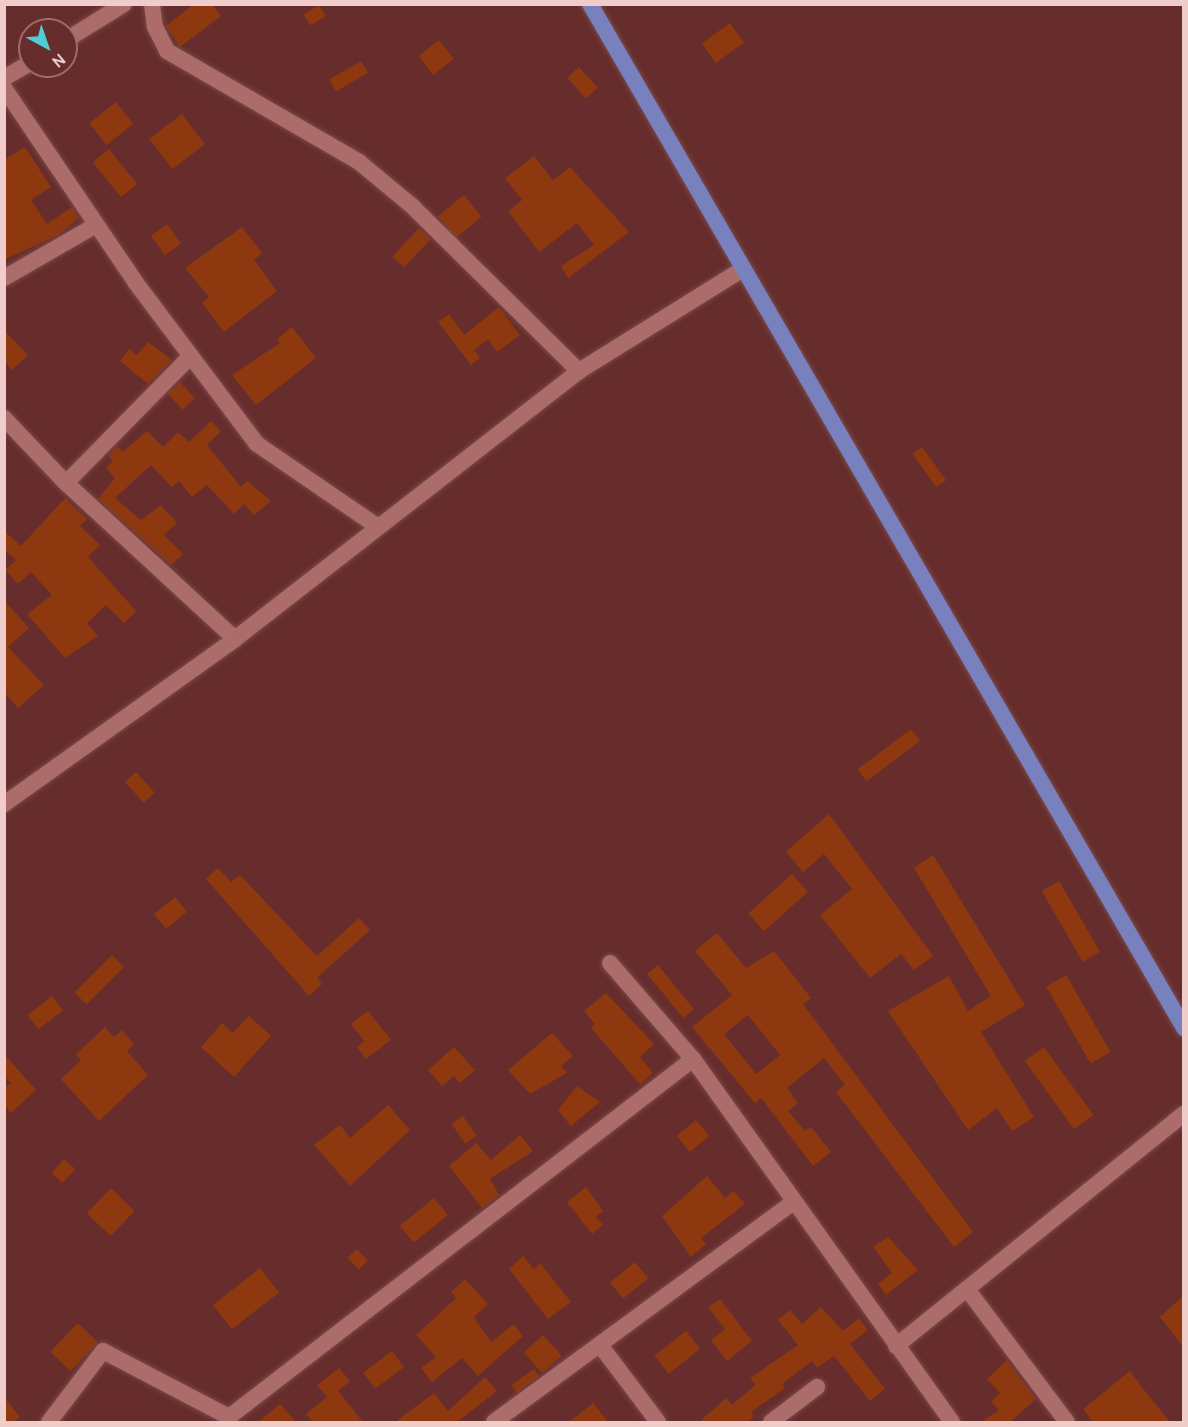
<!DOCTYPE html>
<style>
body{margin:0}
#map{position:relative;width:1188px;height:1427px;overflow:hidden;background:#662d2c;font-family:Cabin,sans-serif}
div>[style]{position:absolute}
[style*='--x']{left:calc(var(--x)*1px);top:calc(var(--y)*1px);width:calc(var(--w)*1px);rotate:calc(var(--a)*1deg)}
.building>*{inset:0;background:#8d380f;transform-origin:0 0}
.roads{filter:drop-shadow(0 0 2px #7a494b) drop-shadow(0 0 2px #7a494b)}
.minor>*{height:16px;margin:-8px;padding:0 8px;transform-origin:8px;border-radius:8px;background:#ac6c6a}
.primary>*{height:16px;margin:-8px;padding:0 8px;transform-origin:8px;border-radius:8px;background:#7880be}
span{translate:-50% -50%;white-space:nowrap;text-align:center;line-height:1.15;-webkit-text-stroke:5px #662d2c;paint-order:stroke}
.frame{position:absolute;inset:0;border:6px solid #f0ccca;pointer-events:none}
.north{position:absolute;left:18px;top:18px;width:60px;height:60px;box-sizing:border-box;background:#662d2c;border:2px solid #9d6d6b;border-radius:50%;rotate:140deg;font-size:16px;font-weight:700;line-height:24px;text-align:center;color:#f0ccca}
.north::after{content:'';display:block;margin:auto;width:21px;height:27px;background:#51ccd5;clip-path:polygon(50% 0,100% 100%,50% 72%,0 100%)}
</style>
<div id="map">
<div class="building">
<div style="clip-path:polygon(194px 4px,212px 4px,221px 16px,180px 47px,166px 26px)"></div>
<div style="left:319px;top:5px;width:13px;height:18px;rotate:58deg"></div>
<div style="left:730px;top:23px;width:24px;height:35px;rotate:54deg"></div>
<div style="left:439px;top:40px;width:24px;height:26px;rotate:52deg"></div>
<div style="left:361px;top:61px;width:14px;height:37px;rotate:60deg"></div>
<div style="left:579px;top:67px;width:28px;height:16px;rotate:48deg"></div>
<div style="left:116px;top:102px;width:28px;height:34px;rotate:52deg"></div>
<div style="left:182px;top:114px;width:38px;height:41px;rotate:53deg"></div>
<div style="clip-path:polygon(25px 147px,51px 187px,31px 200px,47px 224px,72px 207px,79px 218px,58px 235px,4px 260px,4px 160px)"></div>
<div style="left:109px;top:149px;width:45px;height:21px;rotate:51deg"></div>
<div style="clip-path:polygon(534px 156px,553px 180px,570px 167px,629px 232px,568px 278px,561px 266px,594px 245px,577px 223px,539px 252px,508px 211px,522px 200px,505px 178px)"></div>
<div style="left:464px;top:195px;width:28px;height:34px;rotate:51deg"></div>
<div style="left:167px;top:224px;width:24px;height:20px;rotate:54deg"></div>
<div style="clip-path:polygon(242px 227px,262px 253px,254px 260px,277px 291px,224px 332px,202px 303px,209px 297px,185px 268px)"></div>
<div style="left:419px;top:228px;width:16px;height:39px;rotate:43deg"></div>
<div style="clip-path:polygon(499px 307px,520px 335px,497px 352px,488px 339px,474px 350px,480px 358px,471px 365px,438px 322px,449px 314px,464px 335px)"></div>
<div style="clip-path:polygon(292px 327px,316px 358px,256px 405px,232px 375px,280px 343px,277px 339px)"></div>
<div style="clip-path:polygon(4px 330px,28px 355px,12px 370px,4px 361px)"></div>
<div style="clip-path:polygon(148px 342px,172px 360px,148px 384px,120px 361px,129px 349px,137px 355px)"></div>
<div style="left:180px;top:382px;width:22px;height:17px;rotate:47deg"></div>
<div style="clip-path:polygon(211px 421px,221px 431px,207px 445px,241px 487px,247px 481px,271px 501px,254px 515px,244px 504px,234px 514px,207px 485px,192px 497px,179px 481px,172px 487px,151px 465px,115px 498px,141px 520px,161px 505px,177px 523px,164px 535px,183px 554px,171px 565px,98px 499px,115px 478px,106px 468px,113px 461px,108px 456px,117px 446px,123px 452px,147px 431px,163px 447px,178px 432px,189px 442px)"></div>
<div style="left:922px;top:447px;width:41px;height:12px;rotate:54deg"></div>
<div style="clip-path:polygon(65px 498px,87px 519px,80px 526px,100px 545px,88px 557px,136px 611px,124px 623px,106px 605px,87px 623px,98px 636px,65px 658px,27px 614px,52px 595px,31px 572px,18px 584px,5px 570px,16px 560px,4px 550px,4px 531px,21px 546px)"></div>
<div style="clip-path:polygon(4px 600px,29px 628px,8px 647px,44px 685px,18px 708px,4px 692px)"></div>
<div style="left:911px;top:729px;width:15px;height:67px;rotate:53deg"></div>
<div style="left:136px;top:772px;width:28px;height:15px;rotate:48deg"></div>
<div style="clip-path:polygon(829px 814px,933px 956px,914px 970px,901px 954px,870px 978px,820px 915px,852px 889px,824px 854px,803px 872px,786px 852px)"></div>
<div style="clip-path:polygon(933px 855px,1025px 1005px,981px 1032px,1034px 1117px,1012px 1131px,997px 1108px,968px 1130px,888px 1011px,949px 976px,968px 1011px,991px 996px,914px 868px)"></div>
<div style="clip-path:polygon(218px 868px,231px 882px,240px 875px,317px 956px,359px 918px,370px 930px,317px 978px,322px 984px,309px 996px,206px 879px)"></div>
<div style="left:792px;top:874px;width:24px;height:59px;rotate:48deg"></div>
<div style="left:1059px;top:881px;width:82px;height:20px;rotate:60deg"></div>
<div style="left:175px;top:897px;width:19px;height:27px;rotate:51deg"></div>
<div style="clip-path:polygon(evenodd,717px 933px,746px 968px,774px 951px,811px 998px,803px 1004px,973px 1232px,954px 1247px,836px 1092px,845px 1085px,824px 1058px,787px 1088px,798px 1103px,788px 1111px,805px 1131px,811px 1127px,831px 1152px,813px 1166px,761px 1098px,755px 1103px,692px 1027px,732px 995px,695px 951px,717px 933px,748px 1015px,780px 1055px,756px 1074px,724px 1034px,748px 1015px)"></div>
<div style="left:112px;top:955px;width:17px;height:53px;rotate:45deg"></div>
<div style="left:658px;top:965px;width:57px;height:14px;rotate:51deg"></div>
<div style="left:1066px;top:975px;width:89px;height:23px;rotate:60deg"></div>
<div style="clip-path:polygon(606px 993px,654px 1044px,640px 1057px,653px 1073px,640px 1084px,591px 1028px,595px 1024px,584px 1011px)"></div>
<div style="left:52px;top:996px;width:18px;height:31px;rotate:52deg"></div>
<div style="clip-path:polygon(368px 1011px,391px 1040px,366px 1059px,357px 1047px,364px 1041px,351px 1024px)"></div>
<div style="clip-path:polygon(249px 1016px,271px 1036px,234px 1077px,201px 1047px,222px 1023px,233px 1033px)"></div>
<div style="clip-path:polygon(105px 1027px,114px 1037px,122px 1030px,134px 1044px,127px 1051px,148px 1075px,99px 1121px,61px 1079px,81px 1060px,76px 1054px)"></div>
<div style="clip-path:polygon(552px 1033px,573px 1056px,561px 1066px,567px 1073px,530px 1094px,508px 1070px)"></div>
<div style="clip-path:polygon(454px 1047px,475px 1070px,460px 1083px,454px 1076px,442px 1086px,428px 1070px)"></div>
<div style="left:1044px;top:1047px;width:84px;height:24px;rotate:54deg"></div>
<div style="clip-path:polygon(4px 1054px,36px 1090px,11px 1113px,4px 1105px,4px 1088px,11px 1083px,4px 1076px)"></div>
<div style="clip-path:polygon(577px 1086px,600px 1102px,571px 1126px,558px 1110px)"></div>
<div style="clip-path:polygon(388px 1105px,410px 1130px,350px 1186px,314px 1145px,340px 1125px,350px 1138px)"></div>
<div style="left:463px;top:1116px;width:24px;height:14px;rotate:55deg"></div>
<div style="left:696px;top:1120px;width:21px;height:25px;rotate:51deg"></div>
<div style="clip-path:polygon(520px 1135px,533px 1151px,490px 1179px,499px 1195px,482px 1208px,449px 1166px,476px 1143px,491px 1160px)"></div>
<div style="left:64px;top:1159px;width:15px;height:19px;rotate:42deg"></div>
<div style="clip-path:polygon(707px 1176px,725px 1198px,734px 1191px,745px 1204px,701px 1238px,706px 1244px,691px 1257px,662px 1216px)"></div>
<div style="clip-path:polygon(586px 1187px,603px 1211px,596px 1217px,603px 1225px,592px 1234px,567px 1202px)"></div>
<div style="left:111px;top:1188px;width:33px;height:35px;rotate:44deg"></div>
<div style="left:434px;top:1198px;width:22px;height:44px;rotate:51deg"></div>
<div style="clip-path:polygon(888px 1237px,918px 1270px,886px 1295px,878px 1284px,892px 1273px,873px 1247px)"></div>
<div style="left:357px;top:1249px;width:16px;height:13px;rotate:47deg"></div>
<div style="clip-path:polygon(523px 1256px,534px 1269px,540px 1263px,571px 1302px,548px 1319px,509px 1269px)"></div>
<div style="left:635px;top:1262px;width:21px;height:32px;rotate:51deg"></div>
<div style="left:260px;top:1268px;width:31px;height:60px;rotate:52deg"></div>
<div style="clip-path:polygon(465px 1279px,488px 1304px,474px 1317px,491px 1342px,514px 1324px,523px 1336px,478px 1376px,462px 1358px,432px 1382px,421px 1368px,436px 1357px,416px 1335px,456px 1298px,451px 1292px)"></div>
<div style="clip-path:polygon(1184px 1295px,1184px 1348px,1160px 1317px)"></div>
<div style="clip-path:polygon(720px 1299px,752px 1341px,727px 1361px,711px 1340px,725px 1329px,708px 1307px)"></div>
<div style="clip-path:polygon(821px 1307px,843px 1331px,859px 1318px,868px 1330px,850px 1344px,885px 1389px,870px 1401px,834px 1356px,817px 1368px,812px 1361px,782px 1384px,785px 1388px,751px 1412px,754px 1416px,747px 1422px,699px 1422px,726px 1398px,732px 1405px,755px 1385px,750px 1378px,798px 1345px,778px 1320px,790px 1310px,802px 1324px)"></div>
<div style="left:78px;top:1323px;width:28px;height:40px;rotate:44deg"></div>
<div style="left:686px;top:1331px;width:23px;height:40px;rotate:52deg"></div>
<div style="left:543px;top:1335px;width:28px;height:26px;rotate:48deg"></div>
<div style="left:392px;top:1351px;width:20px;height:36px;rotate:53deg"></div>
<div style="clip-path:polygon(1007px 1360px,1036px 1399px,1010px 1422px,981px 1422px,999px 1410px,991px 1402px,1000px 1393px,987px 1379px)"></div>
<div style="clip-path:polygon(339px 1368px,350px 1381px,338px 1391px,363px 1422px,313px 1422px,306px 1414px,327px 1397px,317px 1385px)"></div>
<div style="left:534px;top:1369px;width:9px;height:28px;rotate:54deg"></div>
<div style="clip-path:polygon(1130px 1371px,1145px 1391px,1170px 1422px,1093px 1422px,1083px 1409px)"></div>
<div style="clip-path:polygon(485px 1377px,497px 1391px,457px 1422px,395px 1422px,434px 1393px,448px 1411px)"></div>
<div style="clip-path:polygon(4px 1397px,20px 1417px,13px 1422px,4px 1422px)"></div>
<div style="clip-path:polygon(593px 1403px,608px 1422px,569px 1422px)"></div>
<div style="clip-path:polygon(280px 1404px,296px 1422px,258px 1422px)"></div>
</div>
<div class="roads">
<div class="minor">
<div style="--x:152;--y:4;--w:23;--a:83"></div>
<div style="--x:155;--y:27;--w:27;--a:63"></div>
<div style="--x:167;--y:51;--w:222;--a:30"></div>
<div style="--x:359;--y:162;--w:69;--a:39.7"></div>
<div style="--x:412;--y:206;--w:235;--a:44.7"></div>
<div style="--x:66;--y:40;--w:68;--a:-31.8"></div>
<div style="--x:4;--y:78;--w:30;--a:-30"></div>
<div style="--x:4;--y:88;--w:235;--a:55.9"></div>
<div style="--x:136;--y:283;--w:201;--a:53.1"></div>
<div style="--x:257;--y:444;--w:147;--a:34.4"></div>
<div style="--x:4;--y:278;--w:106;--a:-29.9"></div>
<div style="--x:4;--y:418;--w:90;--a:46.4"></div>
<div style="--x:66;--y:483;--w:230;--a:42.7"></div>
<div style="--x:66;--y:483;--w:175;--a:-45.5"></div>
<div style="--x:4;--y:804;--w:284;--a:-35.5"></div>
<div style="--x:235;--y:639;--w:436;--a:-37.9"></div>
<div style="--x:579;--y:371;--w:191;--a:-31.9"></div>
<div style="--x:610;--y:963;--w:127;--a:49.2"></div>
<div style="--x:693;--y:1059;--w:446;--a:54.5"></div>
<div style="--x:967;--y:1289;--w:166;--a:53.1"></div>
<div style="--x:600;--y:1345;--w:96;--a:53"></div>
<div style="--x:896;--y:1346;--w:370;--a:-38.9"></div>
<div style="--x:49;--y:1422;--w:89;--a:-52.7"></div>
<div style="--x:103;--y:1351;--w:142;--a:27.6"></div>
<div style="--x:229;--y:1417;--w:586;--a:-37.65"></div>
<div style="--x:494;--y:1422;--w:371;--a:-36.3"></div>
<div style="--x:771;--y:1422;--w:58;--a:-37.3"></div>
</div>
<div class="primary">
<div style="--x:590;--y:4;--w:1184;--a:59.88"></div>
</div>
</div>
<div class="frame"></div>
<div class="north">N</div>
</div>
